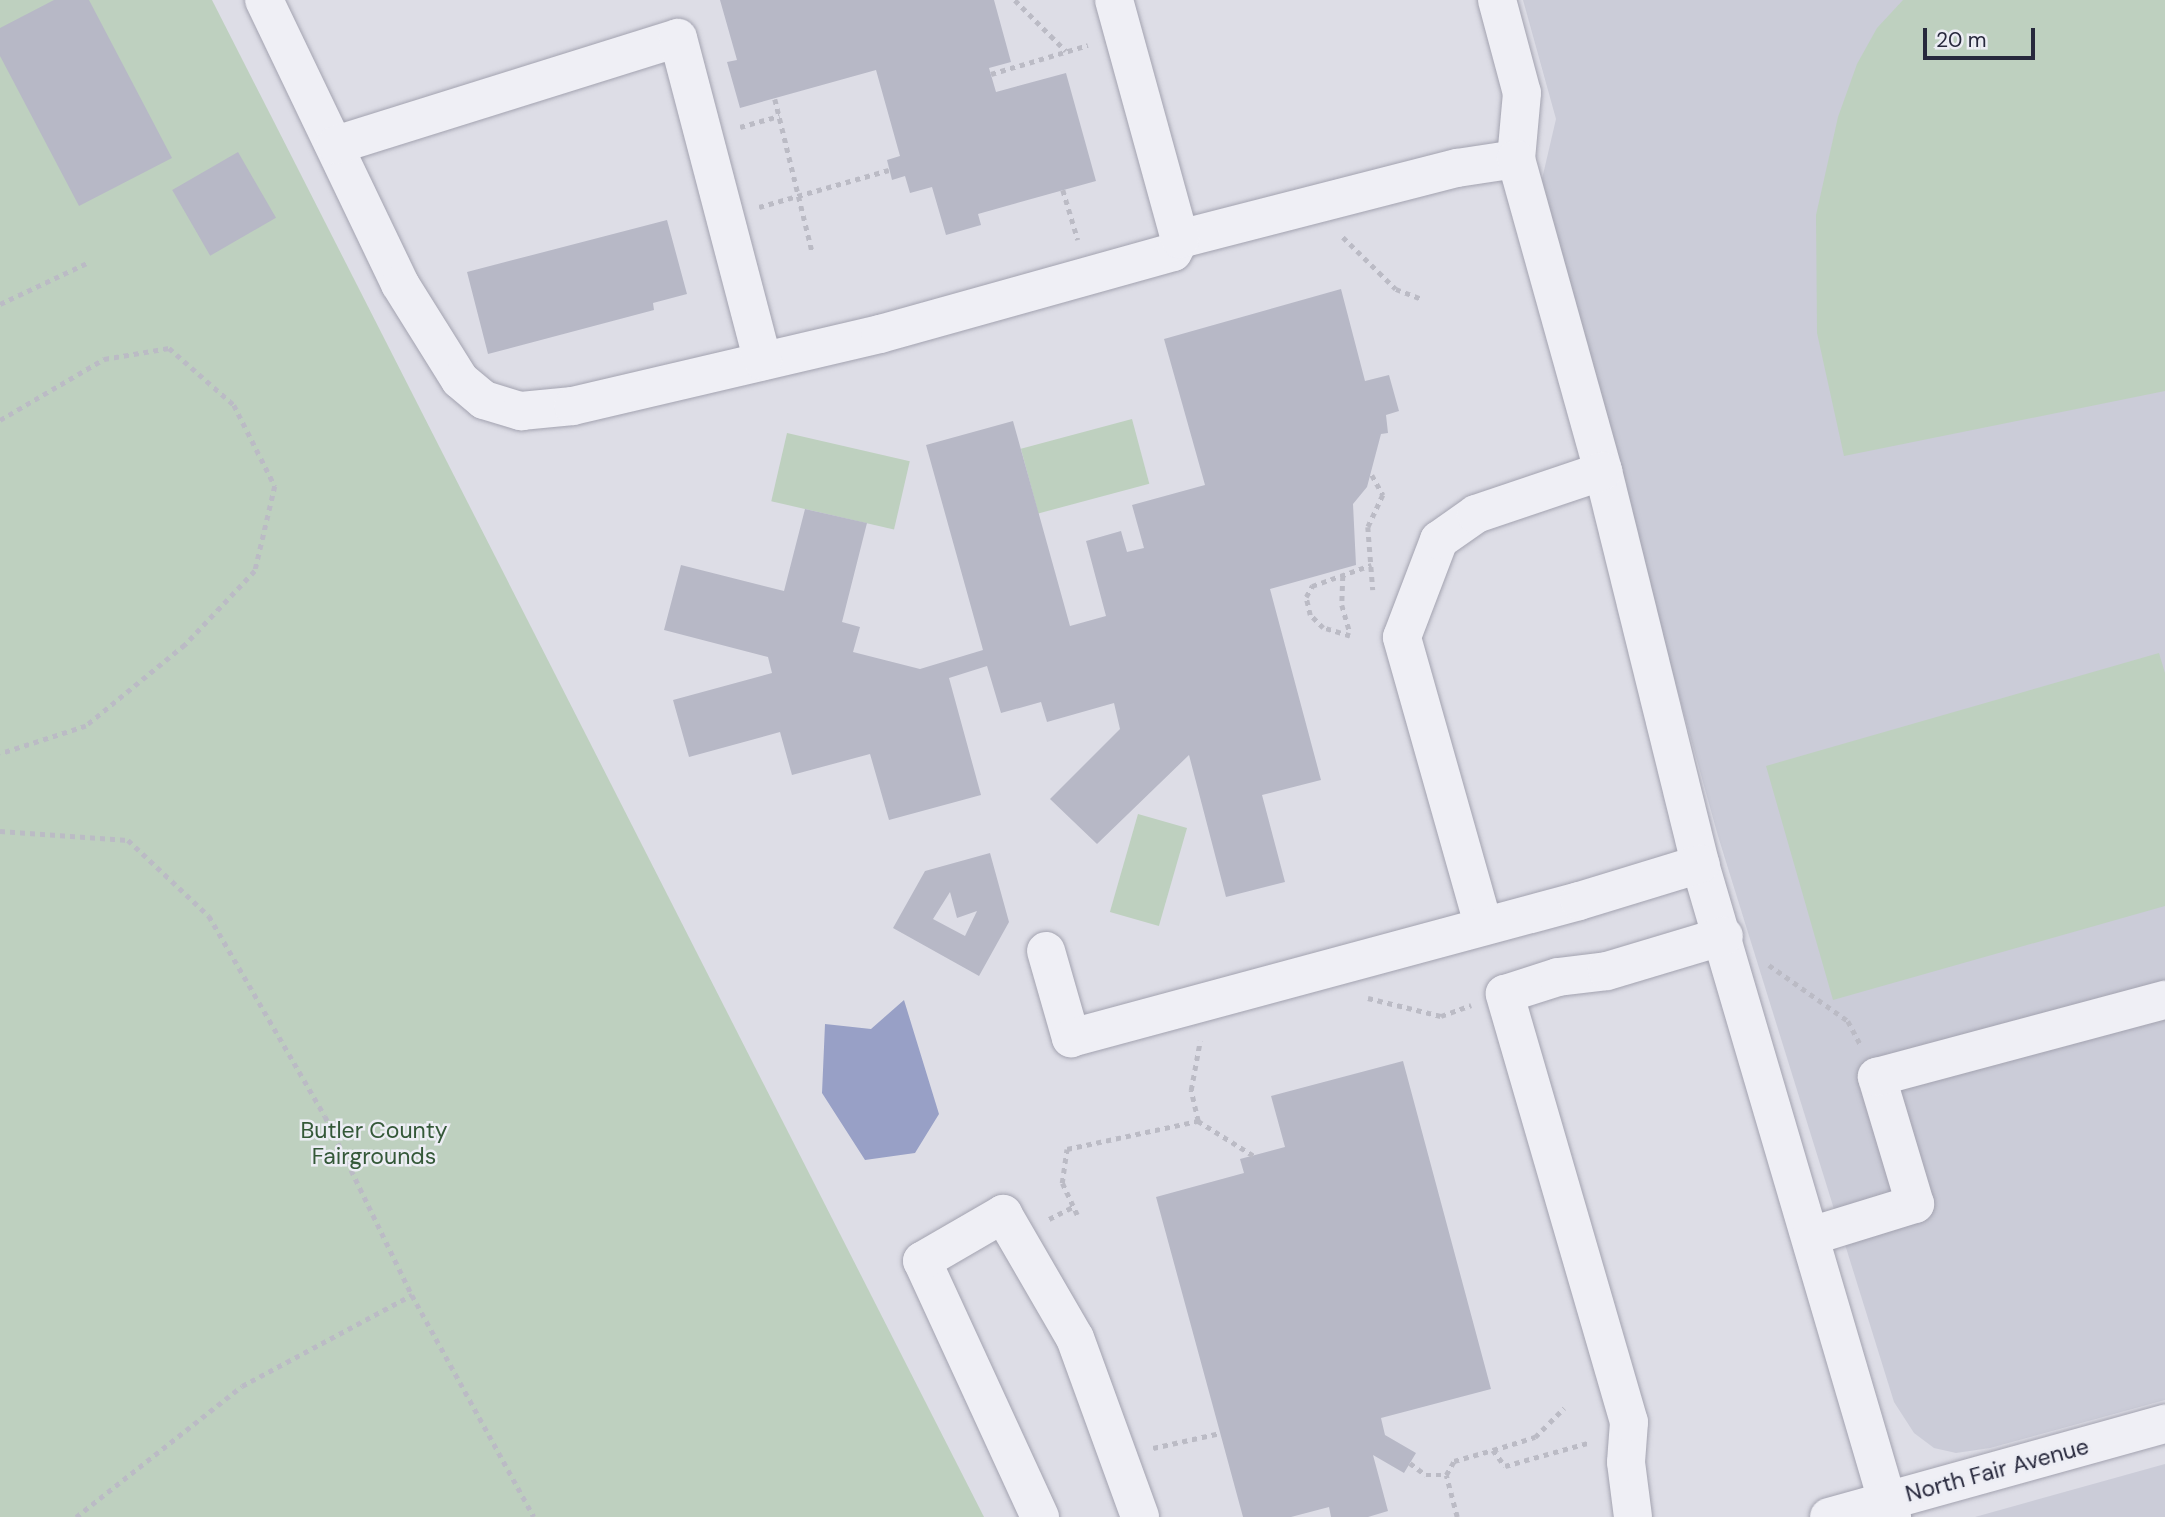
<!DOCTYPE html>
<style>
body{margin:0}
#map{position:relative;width:2165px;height:1517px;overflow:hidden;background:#dddde6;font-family:"DM Sans",sans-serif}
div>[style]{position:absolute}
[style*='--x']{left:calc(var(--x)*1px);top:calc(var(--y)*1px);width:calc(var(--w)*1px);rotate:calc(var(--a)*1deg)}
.built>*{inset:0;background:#cbccd8}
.green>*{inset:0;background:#bed0bf;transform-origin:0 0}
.water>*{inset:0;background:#98a0c6}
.building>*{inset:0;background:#b7b8c6;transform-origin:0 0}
.path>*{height:4.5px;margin-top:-2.25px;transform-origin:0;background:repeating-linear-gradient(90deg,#bbbbc5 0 5px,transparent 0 10px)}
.roads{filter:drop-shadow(0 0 2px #a3a3b0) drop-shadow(0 0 2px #a3a3b0)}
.minor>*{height:38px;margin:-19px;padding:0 19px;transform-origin:19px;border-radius:19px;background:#efeff5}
span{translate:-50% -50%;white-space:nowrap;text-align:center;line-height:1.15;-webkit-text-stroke:5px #ecedf4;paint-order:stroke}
.park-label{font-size:23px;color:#345838}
.street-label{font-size:23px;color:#27283c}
.scale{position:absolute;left:1923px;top:28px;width:112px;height:32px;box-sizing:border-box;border:4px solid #27283c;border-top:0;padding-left:9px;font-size:21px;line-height:24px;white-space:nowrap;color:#27283c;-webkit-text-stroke:5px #ecedf4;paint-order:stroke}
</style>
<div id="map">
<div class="built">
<div style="clip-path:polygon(1523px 0,2165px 0,2165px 1400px,1990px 1448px,1956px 1453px,1934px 1448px,1914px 1433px,1894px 1402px,1718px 836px,1539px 192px,1556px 119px)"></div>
<div style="clip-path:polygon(2165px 1464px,2165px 1517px,1975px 1517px)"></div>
</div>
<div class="green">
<div style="clip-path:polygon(0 0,212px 0,984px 1517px,0 1517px)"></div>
<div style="clip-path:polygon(1903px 0,2165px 0,2165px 391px,1844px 456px,1817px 333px,1816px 215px,1838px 117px,1857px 64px,1877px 28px)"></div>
<div style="left:1132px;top:419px;width:67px;height:115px;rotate:75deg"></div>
<div style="left:787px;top:433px;width:126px;height:70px;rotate:13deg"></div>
<div style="clip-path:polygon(2159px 653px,2165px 673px,2165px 906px,1833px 1000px,1766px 766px)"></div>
<div style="left:1138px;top:814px;width:51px;height:102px;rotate:16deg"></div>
</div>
<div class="water">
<div style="clip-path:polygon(904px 1000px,939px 1114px,915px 1153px,865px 1160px,822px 1093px,825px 1024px,871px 1029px)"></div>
</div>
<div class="building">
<div style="clip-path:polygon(54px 0,89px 0,172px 158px,79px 206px,0 56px,0 28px)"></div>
<div style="clip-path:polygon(720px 0,994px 0,1011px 62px,989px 68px,996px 92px,1066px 73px,1096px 181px,978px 214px,981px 225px,946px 235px,932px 187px,910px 193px,905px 176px,892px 180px,887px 160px,900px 156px,876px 70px,740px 108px,727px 62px,737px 60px)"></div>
<div style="left:238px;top:152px;width:76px;height:76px;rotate:60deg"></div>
<div style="clip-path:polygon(667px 220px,687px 294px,653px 303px,654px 310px,488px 354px,467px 272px)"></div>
<div style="clip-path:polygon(1341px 289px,1365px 381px,1389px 375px,1399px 411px,1386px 415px,1388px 433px,1381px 434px,1367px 487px,1353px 504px,1356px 565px,1270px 589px,1321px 780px,1262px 795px,1285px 882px,1226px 897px,1189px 755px,1097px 844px,1050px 799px,1120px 729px,1114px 703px,1047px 722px,1041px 702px,1001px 713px,987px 666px,949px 678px,981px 795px,889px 820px,870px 754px,792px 775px,780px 732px,689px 757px,673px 700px,772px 673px,768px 657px,664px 630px,681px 565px,784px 591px,805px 509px,867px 523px,842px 622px,860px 627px,853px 652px,920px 669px,983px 650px,926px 445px,1013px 421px,1070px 626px,1106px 616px,1086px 541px,1121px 531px,1127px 552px,1144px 548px,1132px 505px,1205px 485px,1164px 339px)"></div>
<div style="clip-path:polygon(evenodd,990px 853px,1009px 922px,979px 976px,893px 928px,925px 871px,990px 853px,950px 892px,957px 918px,977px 911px,965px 936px,933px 919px,950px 892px)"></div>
<div style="clip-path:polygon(1403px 1061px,1491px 1389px,1381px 1418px,1385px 1435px,1416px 1453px,1404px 1473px,1373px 1455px,1388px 1511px,1368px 1517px,1331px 1517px,1329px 1507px,1291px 1517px,1243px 1517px,1156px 1197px,1244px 1173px,1240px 1159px,1285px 1147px,1271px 1096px)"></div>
</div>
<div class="path">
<div style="--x:1015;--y:0;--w:72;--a:45"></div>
<div style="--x:991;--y:74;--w:101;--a:-16.6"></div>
<div style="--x:775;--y:99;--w:156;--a:76.3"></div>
<div style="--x:740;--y:127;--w:41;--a:-15.8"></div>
<div style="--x:1063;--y:190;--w:52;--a:73.3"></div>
<div style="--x:759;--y:207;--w:135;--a:-15.9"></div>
<div style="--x:1343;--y:237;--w:74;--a:44.5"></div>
<div style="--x:1396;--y:289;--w:26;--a:21"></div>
<div style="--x:0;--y:304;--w:96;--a:-25.2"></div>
<div style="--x:0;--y:420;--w:121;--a:-30.4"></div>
<div style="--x:104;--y:359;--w:66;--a:-9.6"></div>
<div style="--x:169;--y:348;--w:86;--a:41.2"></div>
<div style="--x:234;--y:405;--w:91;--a:63.2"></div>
<div style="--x:275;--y:486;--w:87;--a:103.2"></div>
<div style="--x:255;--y:571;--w:102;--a:133.4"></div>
<div style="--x:185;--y:645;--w:128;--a:140.7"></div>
<div style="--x:86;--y:726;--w:90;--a:162"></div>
<div style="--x:1372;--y:475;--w:23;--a:61"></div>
<div style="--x:1383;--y:495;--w:35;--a:115"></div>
<div style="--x:1368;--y:527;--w:63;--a:85.5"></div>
<div style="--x:1343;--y:576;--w:29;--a:92"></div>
<div style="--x:1342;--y:605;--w:26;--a:74"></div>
<div style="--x:1350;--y:636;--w:28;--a:-163"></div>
<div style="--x:1323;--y:628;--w:18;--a:-135"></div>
<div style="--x:1310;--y:615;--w:18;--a:-103"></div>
<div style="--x:1306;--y:597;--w:13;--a:-61"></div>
<div style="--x:1312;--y:586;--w:63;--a:-19.6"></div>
<div style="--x:0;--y:831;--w:128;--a:4"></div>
<div style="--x:128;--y:840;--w:111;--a:43.2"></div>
<div style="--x:209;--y:916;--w:231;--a:59.9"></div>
<div style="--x:325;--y:1116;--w:199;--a:64.1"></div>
<div style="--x:412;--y:1295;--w:253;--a:61.2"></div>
<div style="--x:1769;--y:965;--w:97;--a:35.3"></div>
<div style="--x:1848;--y:1021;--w:27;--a:62"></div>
<div style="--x:1368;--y:998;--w:75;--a:13.9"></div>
<div style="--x:1441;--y:1016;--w:32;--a:-20"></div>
<div style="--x:1198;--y:1121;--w:32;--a:-103"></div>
<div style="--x:1191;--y:1090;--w:50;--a:-79.6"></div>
<div style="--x:1077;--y:1215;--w:35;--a:-115"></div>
<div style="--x:1062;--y:1183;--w:34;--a:-82"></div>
<div style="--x:1067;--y:1149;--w:134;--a:-12.1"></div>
<div style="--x:1198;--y:1121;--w:66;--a:32"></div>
<div style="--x:1049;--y:1219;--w:27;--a:-27"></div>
<div style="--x:1153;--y:1448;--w:69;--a:-12.6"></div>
<div style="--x:1493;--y:1450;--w:44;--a:-17.2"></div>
<div style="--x:1535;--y:1437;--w:41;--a:-45"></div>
<div style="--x:1410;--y:1463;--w:20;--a:37"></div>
<div style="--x:1426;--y:1475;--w:20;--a:0"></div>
<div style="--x:76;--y:1517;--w:211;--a:-38.3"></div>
<div style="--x:242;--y:1386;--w:193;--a:-28.2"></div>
<div style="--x:1457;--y:1517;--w:43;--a:-104.7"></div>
<div style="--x:1446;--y:1475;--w:16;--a:-60"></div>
<div style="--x:1454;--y:1461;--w:41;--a:-15.8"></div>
<div style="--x:1493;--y:1450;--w:20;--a:53"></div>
<div style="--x:1505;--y:1466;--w:89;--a:-15.6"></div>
</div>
<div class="roads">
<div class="minor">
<div style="--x:264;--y:0;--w:315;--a:64.4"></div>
<div style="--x:400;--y:284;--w:113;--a:58"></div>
<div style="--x:460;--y:380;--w:31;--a:40"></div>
<div style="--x:484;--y:400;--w:39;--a:17"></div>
<div style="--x:521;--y:411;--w:52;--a:-5.5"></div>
<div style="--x:573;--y:406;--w:315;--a:-13.2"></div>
<div style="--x:880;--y:334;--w:304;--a:-15.6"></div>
<div style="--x:1173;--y:252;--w:15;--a:-62"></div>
<div style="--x:1180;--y:239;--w:286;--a:-14.4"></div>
<div style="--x:1457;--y:168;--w:60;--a:-8.7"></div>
<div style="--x:1114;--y:0;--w:248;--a:74.6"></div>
<div style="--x:1497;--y:0;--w:96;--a:75"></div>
<div style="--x:1522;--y:93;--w:66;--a:95.2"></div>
<div style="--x:1516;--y:159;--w:324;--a:74.4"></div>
<div style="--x:1603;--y:471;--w:405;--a:76.1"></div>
<div style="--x:1700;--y:864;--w:681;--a:73.62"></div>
<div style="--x:336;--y:145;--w:358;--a:-17.4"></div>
<div style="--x:678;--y:38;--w:334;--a:75.3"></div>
<div style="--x:1483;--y:924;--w:298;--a:-105.8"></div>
<div style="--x:1402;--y:637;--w:104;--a:-69.1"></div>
<div style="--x:1439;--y:540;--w:45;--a:-35.1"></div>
<div style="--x:1476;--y:514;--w:134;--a:-18.7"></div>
<div style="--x:1046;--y:951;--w:91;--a:74"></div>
<div style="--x:1071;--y:1038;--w:526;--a:-15.09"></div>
<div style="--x:1579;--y:901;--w:127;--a:-17"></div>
<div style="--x:1811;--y:1236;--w:109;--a:-17.1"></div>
<div style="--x:1915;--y:1204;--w:133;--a:-106.7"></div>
<div style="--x:1877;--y:1077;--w:298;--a:-15"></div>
<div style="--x:1040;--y:1517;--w:282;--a:-114.7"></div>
<div style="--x:922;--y:1261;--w:94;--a:-30.1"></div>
<div style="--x:1003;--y:1214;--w:143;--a:59.9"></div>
<div style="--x:1075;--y:1338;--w:190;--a:70"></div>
<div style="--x:1633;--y:1517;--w:55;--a:-97.3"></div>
<div style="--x:1626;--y:1462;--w:40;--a:-85.7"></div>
<div style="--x:1629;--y:1422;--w:446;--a:-106.2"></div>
<div style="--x:1505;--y:994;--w:56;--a:-17.8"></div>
<div style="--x:1558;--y:977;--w:49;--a:-7"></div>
<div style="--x:1607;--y:971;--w:122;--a:-16.7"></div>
<div style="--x:1829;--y:1517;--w:349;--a:-15.5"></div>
</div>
</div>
<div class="park-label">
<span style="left:374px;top:1143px">Butler County<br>Fairgrounds</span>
</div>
<div class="street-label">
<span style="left:1997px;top:1470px;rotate:-15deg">North Fair Avenue</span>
</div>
<div class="scale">20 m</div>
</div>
